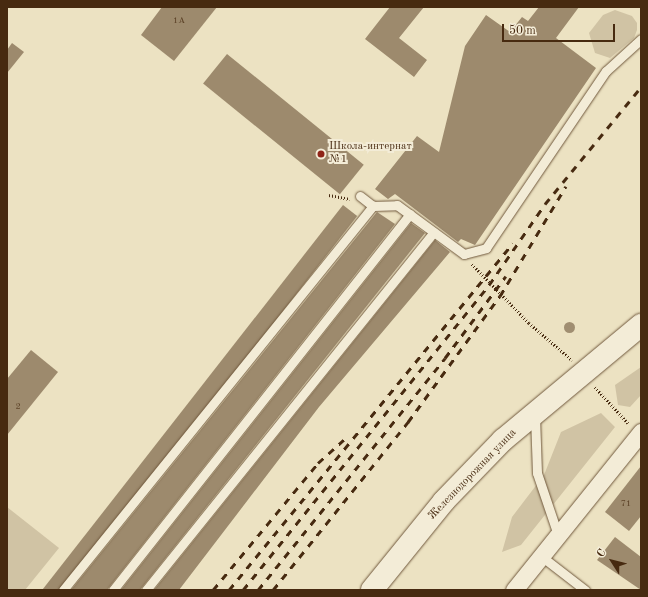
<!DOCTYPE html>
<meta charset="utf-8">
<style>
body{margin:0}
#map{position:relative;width:648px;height:597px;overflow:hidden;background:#ece2c2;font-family:"Old Standard TT",serif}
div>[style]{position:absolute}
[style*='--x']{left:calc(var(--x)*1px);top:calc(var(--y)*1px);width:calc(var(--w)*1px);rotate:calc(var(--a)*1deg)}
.green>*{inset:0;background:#d0c3a4}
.building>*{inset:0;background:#9d8a6d;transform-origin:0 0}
.path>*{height:2.5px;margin-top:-1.25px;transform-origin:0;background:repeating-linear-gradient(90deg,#472a10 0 1px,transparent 0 3px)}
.roads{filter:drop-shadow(0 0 1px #70583c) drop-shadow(0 0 1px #70583c)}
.lane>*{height:9px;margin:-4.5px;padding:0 4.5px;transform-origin:4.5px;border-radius:4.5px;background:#f3ecd7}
.street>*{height:17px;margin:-8.5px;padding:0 8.5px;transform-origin:8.5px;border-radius:8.5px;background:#f3ecd7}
.secondary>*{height:22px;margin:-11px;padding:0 11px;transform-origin:11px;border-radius:11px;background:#f3ecd7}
.rail>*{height:3px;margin-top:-1.5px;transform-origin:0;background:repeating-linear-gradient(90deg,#472a10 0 7px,transparent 0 14px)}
.trees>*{width:11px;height:11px;margin:-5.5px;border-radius:50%;background:#a08e71}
.dots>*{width:11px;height:11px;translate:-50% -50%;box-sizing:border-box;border:2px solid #f3ecd7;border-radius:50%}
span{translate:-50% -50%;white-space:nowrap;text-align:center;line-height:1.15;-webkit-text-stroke:4px #f3ecd7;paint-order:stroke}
.number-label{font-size:9px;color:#5c4227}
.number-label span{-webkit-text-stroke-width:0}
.poi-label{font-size:11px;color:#472a10}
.left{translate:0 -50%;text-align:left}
.street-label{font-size:11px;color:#472a10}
.frame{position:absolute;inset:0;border:8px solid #472a10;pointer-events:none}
.north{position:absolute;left:592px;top:541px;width:40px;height:40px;-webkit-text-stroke:3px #f3ecd7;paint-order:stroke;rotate:306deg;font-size:11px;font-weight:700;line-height:16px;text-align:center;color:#472a10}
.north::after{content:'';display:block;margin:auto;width:14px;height:18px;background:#472a10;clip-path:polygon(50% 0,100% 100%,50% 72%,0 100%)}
.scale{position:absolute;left:502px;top:24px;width:113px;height:18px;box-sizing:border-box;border:2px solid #472a10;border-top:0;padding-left:5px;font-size:12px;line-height:14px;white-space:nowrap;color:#472a10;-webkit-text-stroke:3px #f3ecd7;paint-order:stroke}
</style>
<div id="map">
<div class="green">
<div style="clip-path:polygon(615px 10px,632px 16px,637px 23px,637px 30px,634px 38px,610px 58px,595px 53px,589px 33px,603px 15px)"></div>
<div style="clip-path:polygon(641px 367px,641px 395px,630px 407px,618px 405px,615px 385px)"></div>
<div style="clip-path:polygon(601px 413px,615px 427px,521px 545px,502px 552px,512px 517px,544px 475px,561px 432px)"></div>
<div style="clip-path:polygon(7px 507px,59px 548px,25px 590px,7px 590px)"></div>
</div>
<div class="building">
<div style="clip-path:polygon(162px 7px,217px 7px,174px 61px,141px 35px)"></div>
<div style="clip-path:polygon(390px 7px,424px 7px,399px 38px,427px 60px,414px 77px,365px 39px)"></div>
<div style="clip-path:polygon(539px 7px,579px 7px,556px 38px,596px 68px,475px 245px,461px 239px,458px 242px,395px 194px,388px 199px,375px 189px,417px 136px,439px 152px,465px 46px,486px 15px,510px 32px,522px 17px,528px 21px)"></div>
<div style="clip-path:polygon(12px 43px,24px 52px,7px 73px,7px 50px)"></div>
<div style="left:227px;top:54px;width:176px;height:38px;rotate:39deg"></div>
<div style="left:343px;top:205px;width:18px;height:495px;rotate:38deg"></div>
<div style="clip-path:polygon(377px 212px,395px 224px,107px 590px,71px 590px)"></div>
<div style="clip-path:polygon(411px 223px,425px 233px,140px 590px,121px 590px)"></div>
<div style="clip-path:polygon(435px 240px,450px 252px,319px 407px,179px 590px,154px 590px)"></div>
<div style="clip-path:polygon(31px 350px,58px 372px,7px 435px,7px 379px)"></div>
<div style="clip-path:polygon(641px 466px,641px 516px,629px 531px,605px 512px)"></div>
<div style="clip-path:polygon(615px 537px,641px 557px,641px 590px,597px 560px)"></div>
</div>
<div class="path">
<div style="--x:329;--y:195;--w:21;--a:11"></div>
<div style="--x:472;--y:264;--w:82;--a:46"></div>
<div style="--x:529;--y:323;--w:57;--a:40.7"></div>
<div style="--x:595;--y:387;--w:49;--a:47.5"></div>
</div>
<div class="roads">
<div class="lane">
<div style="--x:360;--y:196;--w:16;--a:38"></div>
<div style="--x:373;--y:206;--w:24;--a:-2"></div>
<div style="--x:397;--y:205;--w:83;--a:36.2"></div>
<div style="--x:464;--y:254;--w:23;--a:-15"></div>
<div style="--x:486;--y:248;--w:214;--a:-55.9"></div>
<div style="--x:606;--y:71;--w:47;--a:-42.4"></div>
<div style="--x:535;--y:416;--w:57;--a:88"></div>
<div style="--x:537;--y:473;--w:65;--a:71.3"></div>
<div style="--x:541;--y:556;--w:56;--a:37.7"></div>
<div style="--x:63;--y:590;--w:494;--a:-51.1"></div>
<div style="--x:113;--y:590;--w:479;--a:-51.7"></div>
<div style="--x:146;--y:590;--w:459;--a:-51.2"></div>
</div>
<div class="street">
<div style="--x:514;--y:590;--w:203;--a:-51.2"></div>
</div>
<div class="secondary">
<div style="--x:372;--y:590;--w:114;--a:-51"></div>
<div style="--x:444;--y:501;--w:85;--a:-46"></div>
<div style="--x:503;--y:440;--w:180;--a:-39.8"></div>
</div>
</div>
<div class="rail">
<div style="--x:213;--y:590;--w:165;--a:-50.4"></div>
<div style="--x:318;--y:463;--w:39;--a:-42"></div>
<div style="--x:229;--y:590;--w:448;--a:-50.7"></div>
<div style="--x:243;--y:590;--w:392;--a:-51.1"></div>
<div style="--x:489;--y:285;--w:98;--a:-55.3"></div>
<div style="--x:545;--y:204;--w:151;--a:-50.6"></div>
<div style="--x:258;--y:590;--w:298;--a:-51.1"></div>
<div style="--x:445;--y:358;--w:102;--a:-53.4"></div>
<div style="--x:273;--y:590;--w:216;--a:-51.2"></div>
<div style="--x:408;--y:422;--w:156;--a:-53.9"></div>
<div style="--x:500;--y:296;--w:128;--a:-59"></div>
</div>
<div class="trees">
<div style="left:569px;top:327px"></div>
</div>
<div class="dots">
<div style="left:321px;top:154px;background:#8f2418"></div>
</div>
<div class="number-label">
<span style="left:179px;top:21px">1А</span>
<span style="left:18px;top:407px">2</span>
<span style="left:626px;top:504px">71</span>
</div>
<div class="poi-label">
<span class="left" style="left:329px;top:154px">Школа-интернат<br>№1</span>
</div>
<div class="street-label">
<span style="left:473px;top:475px;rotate:-46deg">Железнодорожная улица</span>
</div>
<div class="frame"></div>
<div class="north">С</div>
<div class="scale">50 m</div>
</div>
